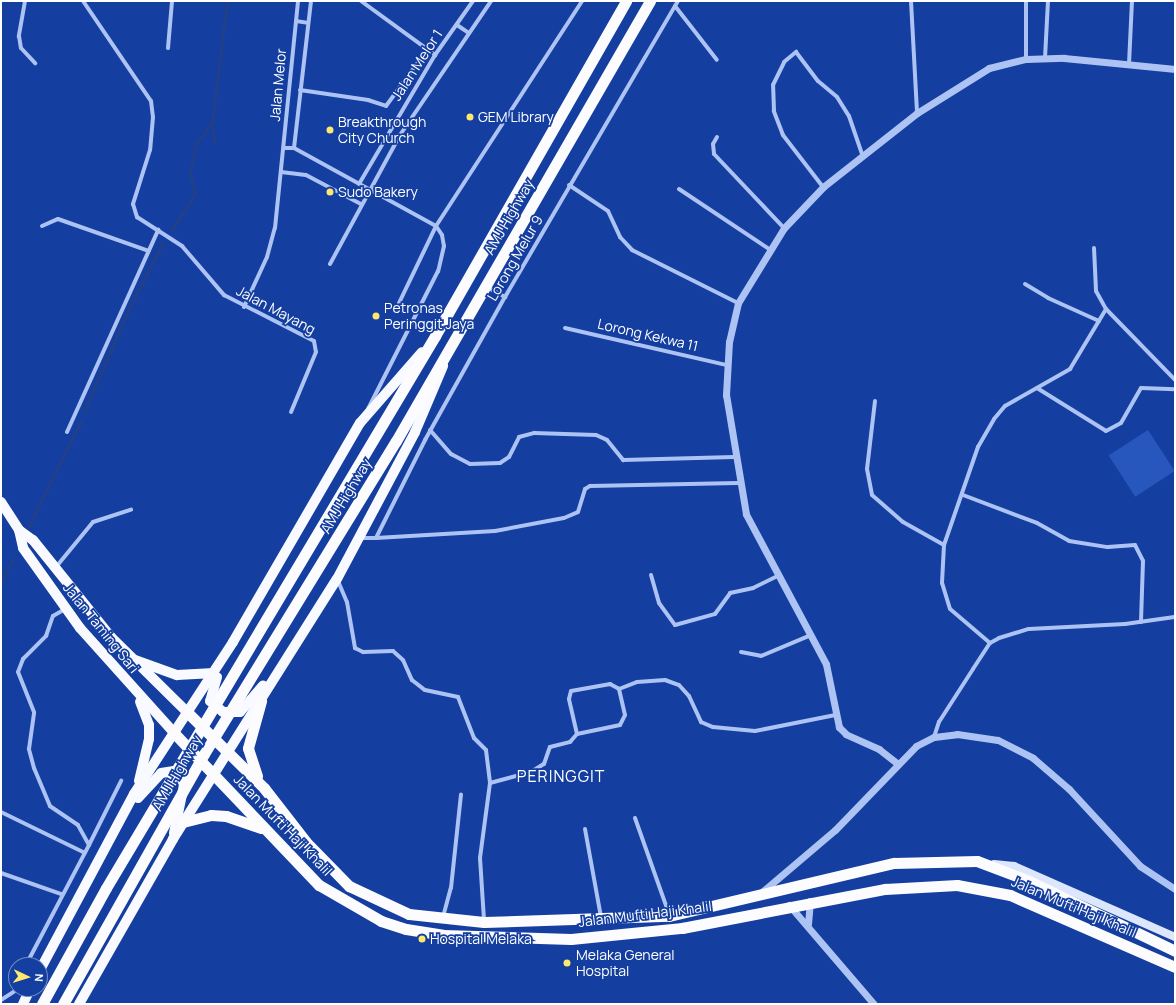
<!DOCTYPE html>
<style>
body{margin:0}
#map{position:relative;width:1176px;height:1005px;overflow:hidden;background:#143e9f;font-family:Manrope,sans-serif}
div>[style]{position:absolute}
[style*='--x']{left:calc(var(--x)*1px);top:calc(var(--y)*1px);width:calc(var(--w)*1px);rotate:calc(var(--a)*1deg)}
.green>*{inset:0;background:#2757bd;transform-origin:0 0}
.stream>*{height:2.5px;margin:-1.25px;padding:0 1.25px;transform-origin:1.25px;border-radius:1.25px;background:#22408a}
.minor>*{height:4px;margin:-2px;padding:0 2px;transform-origin:2px;border-radius:2px;background:#acc3f4}
.tertiary>*{height:7px;margin:-3.5px;padding:0 3.5px;transform-origin:3.5px;border-radius:3.5px;background:#acc3f4}
.secondary>*{height:8px;margin:-4px;padding:0 4px;transform-origin:4px;border-radius:4px;background:#dce6fd}
.primary>*{height:10px;margin:-5px;padding:0 5px;transform-origin:5px;border-radius:5px;background:#f9faff}
.trunk>*{height:11px;margin:-5.5px;padding:0 5.5px;transform-origin:5.5px;border-radius:5.5px;background:#fcfcff}
.dots>*{width:11px;height:11px;translate:-50% -50%;box-sizing:border-box;border:2px solid #143e9f;border-radius:50%}
span{translate:-50% -50%;white-space:nowrap;text-align:center;line-height:1.15;-webkit-text-stroke:3.5px #143e9f;paint-order:stroke}
.street-label{font-size:14px;color:#fff}
.poi-label{font-size:14px;color:#fff}
.left{translate:0 -50%;text-align:left}
.quarter-label{font-size:16px;color:#fff;letter-spacing:1px}
.frame{position:absolute;inset:0;border:2px solid #fff;pointer-events:none}
.north{position:absolute;left:8px;top:957px;width:40px;height:40px;box-sizing:border-box;background:#143e9f;border:1px solid #728bc5;border-radius:50%;rotate:94deg;font-size:11px;font-weight:700;line-height:16px;text-align:center;color:#fff}
.north::after{content:'';display:block;margin:auto;width:14px;height:18px;background:#ffe86f;clip-path:polygon(50% 0,100% 100%,50% 72%,0 100%)}
</style>
<div id="map">
<div class="green">
<div style="left:1148px;top:430px;width:49px;height:47px;rotate:57deg"></div>
</div>
<div class="stream">
<div style="--x:212;--y:123;--w:19;--a:81"></div>
<div style="--x:171;--y:231;--w:44;--a:-57"></div>
<div style="--x:195;--y:194;--w:23;--a:-103"></div>
<div style="--x:190;--y:172;--w:29;--a:-78"></div>
<div style="--x:196;--y:144;--w:26;--a:-53"></div>
<div style="--x:212;--y:123;--w:123;--a:-83"></div>
<div style="--x:84;--y:412;--w:110;--a:-66.5"></div>
<div style="--x:128;--y:311;--w:76;--a:-62.8"></div>
<div style="--x:28;--y:528;--w:119;--a:-63.6"></div>
<div style="--x:1;--y:581;--w:25;--a:-61"></div>
</div>
<div class="minor">
<div style="--x:25;--y:1;--w:36;--a:100"></div>
<div style="--x:19;--y:36;--w:12;--a:81"></div>
<div style="--x:21;--y:48;--w:21;--a:47"></div>
<div style="--x:83;--y:1;--w:121;--a:55.8"></div>
<div style="--x:151;--y:101;--w:16;--a:83"></div>
<div style="--x:153;--y:117;--w:33;--a:95"></div>
<div style="--x:150;--y:150;--w:57;--a:107.5"></div>
<div style="--x:133;--y:204;--w:14;--a:73"></div>
<div style="--x:137;--y:217;--w:54;--a:32.8"></div>
<div style="--x:182;--y:246;--w:65;--a:49.4"></div>
<div style="--x:224;--y:295;--w:101;--a:27.1"></div>
<div style="--x:314;--y:341;--w:11;--a:80"></div>
<div style="--x:316;--y:352;--w:65;--a:112.6"></div>
<div style="--x:361;--y:1;--w:92;--a:36.1"></div>
<div style="--x:911;--y:1;--w:112;--a:86.9"></div>
<div style="--x:675;--y:6;--w:68;--a:52.1"></div>
<div style="--x:296;--y:21;--w:12;--a:9"></div>
<div style="--x:457;--y:25;--w:14;--a:34"></div>
<div style="--x:168;--y:48;--w:47;--a:-85.1"></div>
<div style="--x:1045;--y:58;--w:57;--a:-87"></div>
<div style="--x:1026;--y:59;--w:58;--a:-90"></div>
<div style="--x:1129;--y:64;--w:63;--a:-87.3"></div>
<div style="--x:300;--y:90;--w:69;--a:8.4"></div>
<div style="--x:368;--y:100;--w:19;--a:18"></div>
<div style="--x:386;--y:106;--w:69;--a:-53.8"></div>
<div style="--x:717;--y:137;--w:8;--a:120"></div>
<div style="--x:713;--y:144;--w:10;--a:84"></div>
<div style="--x:714;--y:154;--w:102;--a:46.6"></div>
<div style="--x:284;--y:148;--w:10;--a:0"></div>
<div style="--x:294;--y:148;--w:162;--a:28.8"></div>
<div style="--x:436;--y:226;--w:11;--a:56"></div>
<div style="--x:442;--y:235;--w:11;--a:80"></div>
<div style="--x:444;--y:246;--w:26;--a:103"></div>
<div style="--x:438;--y:271;--w:155;--a:116.9"></div>
<div style="--x:294;--y:148;--w:148;--a:-83.4"></div>
<div style="--x:281;--y:172;--w:25;--a:7"></div>
<div style="--x:306;--y:175;--w:62;--a:27.8"></div>
<div style="--x:359;--y:184;--w:150;--a:-59.5"></div>
<div style="--x:435;--y:55;--w:66;--a:-54.9"></div>
<div style="--x:569;--y:185;--w:47;--a:33.7"></div>
<div style="--x:608;--y:211;--w:29;--a:65"></div>
<div style="--x:620;--y:237;--w:18;--a:47"></div>
<div style="--x:632;--y:250;--w:119;--a:26.6"></div>
<div style="--x:823;--y:187;--w:66;--a:-127.6"></div>
<div style="--x:783;--y:135;--w:26;--a:-111"></div>
<div style="--x:774;--y:111;--w:26;--a:-92"></div>
<div style="--x:773;--y:85;--w:25;--a:-64"></div>
<div style="--x:784;--y:62;--w:16;--a:-40"></div>
<div style="--x:796;--y:52;--w:36;--a:53"></div>
<div style="--x:818;--y:81;--w:25;--a:40"></div>
<div style="--x:837;--y:97;--w:22;--a:58"></div>
<div style="--x:849;--y:116;--w:40;--a:71.1"></div>
<div style="--x:679;--y:189;--w:108;--a:33.7"></div>
<div style="--x:42;--y:226;--w:17;--a:-24"></div>
<div style="--x:58;--y:219;--w:96;--a:19.4"></div>
<div style="--x:1094;--y:248;--w:43;--a:87.3"></div>
<div style="--x:1096;--y:291;--w:21;--a:61"></div>
<div style="--x:1106;--y:309;--w:99;--a:45.8"></div>
<div style="--x:330;--y:264;--w:147;--a:-61.5"></div>
<div style="--x:400;--y:135;--w:162;--a:-55.8"></div>
<div style="--x:1025;--y:284;--w:27;--a:31"></div>
<div style="--x:1048;--y:298;--w:56;--a:24.3"></div>
<div style="--x:487;--y:287;--w:21;--a:29"></div>
<div style="--x:399;--y:303;--w:85;--a:-64.3"></div>
<div style="--x:436;--y:226;--w:268;--a:-57"></div>
<div style="--x:244;--y:307;--w:55;--a:-65.3"></div>
<div style="--x:267;--y:257;--w:30;--a:-75"></div>
<div style="--x:275;--y:228;--w:228;--a:-84.2"></div>
<div style="--x:565;--y:328;--w:165;--a:12.9"></div>
<div style="--x:1037;--y:388;--w:81;--a:31.9"></div>
<div style="--x:1106;--y:431;--w:17;--a:-28"></div>
<div style="--x:1121;--y:423;--w:40;--a:-60.3"></div>
<div style="--x:1141;--y:388;--w:34;--a:2"></div>
<div style="--x:875;--y:401;--w:68;--a:96.7"></div>
<div style="--x:867;--y:469;--w:26;--a:79"></div>
<div style="--x:872;--y:495;--w:41;--a:41.1"></div>
<div style="--x:903;--y:522;--w:47;--a:29.3"></div>
<div style="--x:430;--y:430;--w:32;--a:49"></div>
<div style="--x:451;--y:454;--w:21;--a:28"></div>
<div style="--x:470;--y:464;--w:30;--a:-2"></div>
<div style="--x:500;--y:463;--w:11;--a:-34"></div>
<div style="--x:509;--y:457;--w:22;--a:-63"></div>
<div style="--x:519;--y:437;--w:16;--a:-15"></div>
<div style="--x:534;--y:433;--w:62;--a:1.8"></div>
<div style="--x:596;--y:435;--w:12;--a:24"></div>
<div style="--x:607;--y:440;--w:26;--a:51"></div>
<div style="--x:623;--y:460;--w:111;--a:-1.5"></div>
<div style="--x:67;--y:432;--w:222;--a:-65.7"></div>
<div style="--x:963;--y:495;--w:79;--a:20.7"></div>
<div style="--x:1037;--y:523;--w:37;--a:29"></div>
<div style="--x:1069;--y:541;--w:39;--a:9"></div>
<div style="--x:1108;--y:547;--w:27;--a:-4"></div>
<div style="--x:1135;--y:545;--w:18;--a:63"></div>
<div style="--x:1143;--y:561;--w:61;--a:91.9"></div>
<div style="--x:360;--y:538;--w:16;--a:0"></div>
<div style="--x:376;--y:538;--w:110;--a:-63.4"></div>
<div style="--x:425;--y:440;--w:164;--a:-60.8"></div>
<div style="--x:505;--y:297;--w:343;--a:-59.7"></div>
<div style="--x:376;--y:538;--w:119;--a:-3.4"></div>
<div style="--x:495;--y:531;--w:70;--a:-10.7"></div>
<div style="--x:564;--y:518;--w:15;--a:-23"></div>
<div style="--x:578;--y:512;--w:24;--a:-73"></div>
<div style="--x:585;--y:489;--w:6;--a:-31"></div>
<div style="--x:590;--y:486;--w:148;--a:-1.2"></div>
<div style="--x:56;--y:567;--w:58;--a:-50.6"></div>
<div style="--x:93;--y:522;--w:40;--a:-18"></div>
<div style="--x:651;--y:575;--w:29;--a:74"></div>
<div style="--x:659;--y:603;--w:27;--a:54"></div>
<div style="--x:675;--y:625;--w:41;--a:-15.4"></div>
<div style="--x:715;--y:614;--w:26;--a:-54"></div>
<div style="--x:730;--y:593;--w:24;--a:-12"></div>
<div style="--x:753;--y:588;--w:25;--a:-26"></div>
<div style="--x:338;--y:581;--w:23;--a:67"></div>
<div style="--x:347;--y:602;--w:47;--a:80.1"></div>
<div style="--x:355;--y:648;--w:9;--a:27"></div>
<div style="--x:363;--y:652;--w:30;--a:-2"></div>
<div style="--x:393;--y:651;--w:13;--a:42"></div>
<div style="--x:403;--y:660;--w:22;--a:66"></div>
<div style="--x:412;--y:680;--w:16;--a:38"></div>
<div style="--x:425;--y:690;--w:34;--a:12"></div>
<div style="--x:458;--y:697;--w:44;--a:68.7"></div>
<div style="--x:474;--y:738;--w:17;--a:45"></div>
<div style="--x:486;--y:750;--w:33;--a:83"></div>
<div style="--x:490;--y:783;--w:76;--a:97.6"></div>
<div style="--x:480;--y:858;--w:62;--a:86.3"></div>
<div style="--x:990;--y:643;--w:52;--a:-139.6"></div>
<div style="--x:950;--y:609;--w:27;--a:-107"></div>
<div style="--x:942;--y:583;--w:38;--a:-87"></div>
<div style="--x:944;--y:545;--w:104;--a:-70.9"></div>
<div style="--x:978;--y:447;--w:32;--a:-60"></div>
<div style="--x:994;--y:419;--w:17;--a:-50"></div>
<div style="--x:1005;--y:406;--w:75;--a:-29.6"></div>
<div style="--x:1070;--y:369;--w:70;--a:-59"></div>
<div style="--x:741;--y:652;--w:20;--a:11"></div>
<div style="--x:761;--y:656;--w:54;--a:-22.8"></div>
<div style="--x:577;--y:734;--w:36;--a:-103"></div>
<div style="--x:569;--y:699;--w:8;--a:-76"></div>
<div style="--x:571;--y:691;--w:40;--a:-10"></div>
<div style="--x:610;--y:684;--w:10;--a:29"></div>
<div style="--x:934;--y:737;--w:16;--a:-72"></div>
<div style="--x:939;--y:722;--w:63;--a:-57.3"></div>
<div style="--x:973;--y:669;--w:31;--a:-57"></div>
<div style="--x:990;--y:643;--w:10;--a:-29"></div>
<div style="--x:999;--y:638;--w:31;--a:-17"></div>
<div style="--x:1029;--y:629;--w:96;--a:-3"></div>
<div style="--x:1125;--y:624;--w:50;--a:-8"></div>
<div style="--x:490;--y:783;--w:42;--a:-15"></div>
<div style="--x:531;--y:772;--w:15;--a:-32"></div>
<div style="--x:544;--y:764;--w:18;--a:-71"></div>
<div style="--x:550;--y:747;--w:21;--a:-14"></div>
<div style="--x:570;--y:742;--w:11;--a:-49"></div>
<div style="--x:577;--y:734;--w:44;--a:-11.8"></div>
<div style="--x:620;--y:725;--w:11;--a:-63"></div>
<div style="--x:625;--y:715;--w:27;--a:-103"></div>
<div style="--x:619;--y:689;--w:19;--a:-21"></div>
<div style="--x:637;--y:682;--w:28;--a:-4"></div>
<div style="--x:665;--y:680;--w:15;--a:20"></div>
<div style="--x:679;--y:685;--w:15;--a:48"></div>
<div style="--x:689;--y:696;--w:29;--a:65"></div>
<div style="--x:701;--y:722;--w:13;--a:23"></div>
<div style="--x:713;--y:727;--w:42;--a:5.4"></div>
<div style="--x:755;--y:731;--w:82;--a:-11.3"></div>
<div style="--x:1;--y:812;--w:93;--a:26"></div>
<div style="--x:635;--y:818;--w:102;--a:70.5"></div>
<div style="--x:585;--y:829;--w:89;--a:79.7"></div>
<div style="--x:89;--y:845;--w:72;--a:-63.4"></div>
<div style="--x:1;--y:873;--w:64;--a:19.3"></div>
<div style="--x:443;--y:917;--w:30;--a:-75"></div>
<div style="--x:451;--y:888;--w:94;--a:-83.9"></div>
<div style="--x:26;--y:965;--w:136;--a:-62.3"></div>
<div style="--x:89;--y:845;--w:23;--a:-119"></div>
<div style="--x:78;--y:825;--w:34;--a:-146"></div>
<div style="--x:50;--y:806;--w:41;--a:-112.8"></div>
<div style="--x:34;--y:768;--w:20;--a:-105"></div>
<div style="--x:29;--y:749;--w:37;--a:-82"></div>
<div style="--x:34;--y:712;--w:43;--a:-111.8"></div>
<div style="--x:18;--y:672;--w:14;--a:-69"></div>
<div style="--x:23;--y:659;--w:33;--a:-45"></div>
<div style="--x:46;--y:636;--w:21;--a:-71"></div>
<div style="--x:53;--y:616;--w:14;--a:-30"></div>
<div style="--x:1;--y:1000;--w:20;--a:-33"></div>
</div>
<div class="tertiary">
<div style="--x:898;--y:764;--w:24;--a:-142"></div>
<div style="--x:879;--y:749;--w:36;--a:-156"></div>
<div style="--x:846;--y:734;--w:10;--a:-135"></div>
<div style="--x:839;--y:727;--w:64;--a:-101.7"></div>
<div style="--x:826;--y:664;--w:170;--a:-118.1"></div>
<div style="--x:746;--y:514;--w:121;--a:-99.5"></div>
<div style="--x:726;--y:395;--w:53;--a:-86.8"></div>
<div style="--x:729;--y:342;--w:40;--a:-77"></div>
<div style="--x:738;--y:303;--w:88;--a:-58.5"></div>
<div style="--x:784;--y:228;--w:57;--a:-46.4"></div>
<div style="--x:823;--y:187;--w:120;--a:-38.2"></div>
<div style="--x:917;--y:113;--w:85;--a:-32"></div>
<div style="--x:989;--y:68;--w:38;--a:-14"></div>
<div style="--x:1026;--y:59;--w:38;--a:-2"></div>
<div style="--x:1064;--y:58;--w:112;--a:5.7"></div>
<div style="--x:763;--y:891;--w:94;--a:-40.3"></div>
<div style="--x:835;--y:830;--w:117;--a:-46"></div>
<div style="--x:916;--y:746;--w:20;--a:-27"></div>
<div style="--x:934;--y:737;--w:23;--a:-7"></div>
<div style="--x:957;--y:734;--w:41;--a:8.3"></div>
<div style="--x:998;--y:740;--w:39;--a:27"></div>
<div style="--x:1033;--y:758;--w:48;--a:40.7"></div>
<div style="--x:1069;--y:789;--w:105;--a:47.3"></div>
<div style="--x:1140;--y:866;--w:42;--a:33.3"></div>
<div style="--x:789;--y:905;--w:130;--a:49.4"></div>
<div style="--x:808;--y:924;--w:23;--a:-85"></div>
</div>
<div class="secondary">
<div style="--x:994;--y:864;--w:20;--a:6"></div>
<div style="--x:1014;--y:866;--w:176;--a:23.8"></div>
</div>
<div class="primary">
<div style="--x:1;--y:502;--w:33;--a:57"></div>
<div style="--x:19;--y:530;--w:18;--a:77"></div>
<div style="--x:23;--y:548;--w:98;--a:54.5"></div>
<div style="--x:80;--y:628;--w:142;--a:48.1"></div>
<div style="--x:19;--y:530;--w:17;--a:36"></div>
<div style="--x:33;--y:540;--w:124;--a:51.2"></div>
<div style="--x:111;--y:637;--w:108;--a:44.6"></div>
<div style="--x:135;--y:660;--w:45;--a:19.7"></div>
<div style="--x:177;--y:675;--w:37;--a:-3"></div>
<div style="--x:217;--y:677;--w:25;--a:106"></div>
<div style="--x:210;--y:701;--w:17;--a:40"></div>
<div style="--x:223;--y:712;--w:17;--a:0"></div>
<div style="--x:240;--y:712;--w:35;--a:-49"></div>
<div style="--x:139;--y:781;--w:43;--a:-76.6"></div>
<div style="--x:149;--y:739;--w:14;--a:-90"></div>
<div style="--x:149;--y:725;--w:25;--a:-111"></div>
<div style="--x:138;--y:798;--w:34;--a:-47"></div>
<div style="--x:161;--y:773;--w:18;--a:-9"></div>
<div style="--x:179;--y:770;--w:16;--a:72"></div>
<div style="--x:184;--y:785;--w:49;--a:101.8"></div>
<div style="--x:40;--y:970;--w:200;--a:-61.9"></div>
<div style="--x:134;--y:794;--w:181;--a:-56.9"></div>
<div style="--x:233;--y:642;--w:253;--a:-59.9"></div>
<div style="--x:360;--y:423;--w:94;--a:-48.9"></div>
<div style="--x:23;--y:1004;--w:17;--a:-65"></div>
<div style="--x:79;--y:1004;--w:190;--a:-60.3"></div>
<div style="--x:173;--y:839;--w:307;--a:-57.8"></div>
<div style="--x:337;--y:579;--w:166;--a:-62"></div>
<div style="--x:415;--y:432;--w:72;--a:-67"></div>
</div>
<div class="trunk">
<div style="--x:188;--y:713;--w:107;--a:44.6"></div>
<div style="--x:264;--y:788;--w:68;--a:52.1"></div>
<div style="--x:306;--y:842;--w:62;--a:45.7"></div>
<div style="--x:349;--y:886;--w:66;--a:25"></div>
<div style="--x:409;--y:914;--w:75;--a:6.1"></div>
<div style="--x:484;--y:922;--w:185;--a:-1.9"></div>
<div style="--x:669;--y:916;--w:231;--a:-13.3"></div>
<div style="--x:894;--y:863;--w:83;--a:-1.4"></div>
<div style="--x:977;--y:861;--w:53;--a:20.8"></div>
<div style="--x:1027;--y:880;--w:164;--a:25.6"></div>
<div style="--x:175;--y:734;--w:209;--a:46.4"></div>
<div style="--x:319;--y:885;--w:72;--a:30.1"></div>
<div style="--x:381;--y:921;--w:26;--a:18"></div>
<div style="--x:406;--y:929;--w:37;--a:9"></div>
<div style="--x:443;--y:935;--w:128;--a:1.8"></div>
<div style="--x:571;--y:939;--w:112;--a:-5.7"></div>
<div style="--x:682;--y:928;--w:207;--a:-10.9"></div>
<div style="--x:885;--y:889;--w:72;--a:-3.2"></div>
<div style="--x:957;--y:885;--w:54;--a:10.7"></div>
<div style="--x:1010;--y:895;--w:180;--a:23.6"></div>
<div style="--x:257;--y:776;--w:29;--a:-108"></div>
<div style="--x:248;--y:748;--w:49;--a:-74.5"></div>
<div style="--x:183;--y:822;--w:29;--a:-14"></div>
<div style="--x:211;--y:815;--w:15;--a:4"></div>
<div style="--x:226;--y:816;--w:37;--a:19"></div>
<div style="--x:42;--y:1004;--w:132;--a:-61.1"></div>
<div style="--x:106;--y:888;--w:643;--a:-59.2"></div>
<div style="--x:435;--y:336;--w:386;--a:-60.3"></div>
<div style="--x:63;--y:1004;--w:287;--a:-60.6"></div>
<div style="--x:204;--y:754;--w:367;--a:-58.5"></div>
<div style="--x:396;--y:441;--w:508;--a:-60"></div>
</div>
<div class="dots">
<div style="left:470px;top:117px;background:#ffe86f"></div>
<div style="left:330px;top:130px;background:#ffe86f"></div>
<div style="left:330px;top:192px;background:#ffe86f"></div>
<div style="left:376px;top:316px;background:#ffe86f"></div>
<div style="left:422px;top:939px;background:#ffe86f"></div>
<div style="left:567px;top:963px;background:#ffe86f"></div>
</div>
<div class="street-label">
<span style="left:417px;top:65px;rotate:-57deg">Jalan Melor 1</span>
<span style="left:278px;top:85px;rotate:-85deg">Jalan Melor</span>
<span style="left:509px;top:217px;rotate:-60deg">AMJ Highway</span>
<span style="left:515px;top:258px;rotate:-60deg">Lorong Melur 9</span>
<span style="left:276px;top:310px;rotate:28deg">Jalan Mayang</span>
<span style="left:648px;top:335px;rotate:13deg">Lorong Kekwa 11</span>
<span style="left:346px;top:496px;rotate:-59deg">AMJ Highway</span>
<span style="left:101px;top:628px;rotate:51deg">Jalan Taming Sari</span>
<span style="left:177px;top:773px;rotate:-60deg">AMJ Highway</span>
<span style="left:283px;top:825px;rotate:46deg">Jalan Mufti Haji Khalil</span>
<span style="left:1074px;top:907px;rotate:23deg">Jalan Mufti Haji Khalil</span>
<span style="left:645px;top:914px;rotate:-7deg">Jalan Mufti Haji Khalil</span>
</div>
<div class="poi-label">
<span class="left" style="left:478px;top:117px">GEM Library</span>
<span class="left" style="left:338px;top:130px">Breakthrough<br>City Church</span>
<span class="left" style="left:338px;top:192px">Sudo Bakery</span>
<span class="left" style="left:384px;top:316px">Petronas<br>Peringgit Jaya</span>
<span class="left" style="left:430px;top:939px">Hospital Melaka</span>
<span class="left" style="left:576px;top:963px">Melaka General<br>Hospital</span>
</div>
<div class="quarter-label">
<span style="left:561px;top:776px">PERINGGIT</span>
</div>
<div class="frame"></div>
<div class="north">N</div>
</div>
